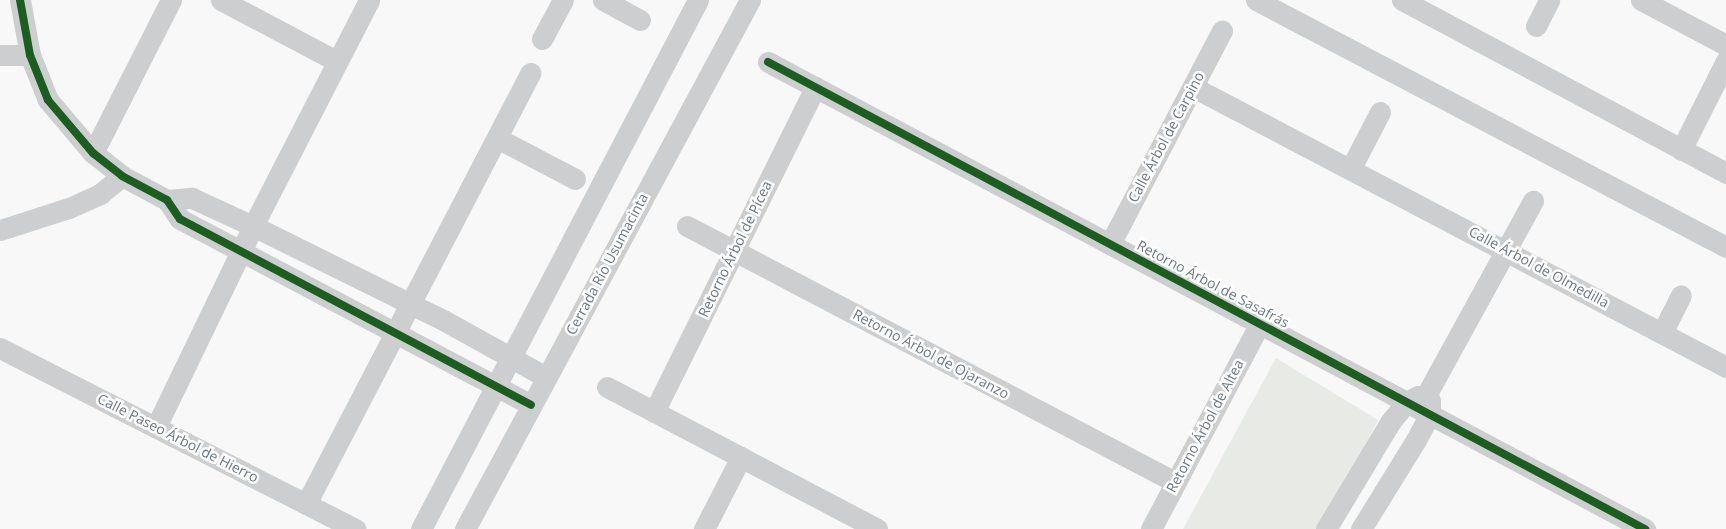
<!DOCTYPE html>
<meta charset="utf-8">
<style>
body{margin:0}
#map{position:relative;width:1726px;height:529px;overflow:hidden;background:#f8f8f8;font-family:"Open Sans",sans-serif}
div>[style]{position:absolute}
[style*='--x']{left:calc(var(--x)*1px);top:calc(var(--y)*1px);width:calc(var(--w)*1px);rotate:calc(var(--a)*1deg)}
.green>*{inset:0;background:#e8eae6}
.minor>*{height:21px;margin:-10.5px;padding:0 10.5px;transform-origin:10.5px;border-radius:10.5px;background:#cdcecf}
.cycleway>*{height:8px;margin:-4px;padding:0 4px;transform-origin:4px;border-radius:4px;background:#1b5e20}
span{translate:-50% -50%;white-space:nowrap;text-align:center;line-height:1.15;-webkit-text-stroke:5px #fff;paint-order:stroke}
.street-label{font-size:14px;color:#6b7885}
</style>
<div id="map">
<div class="green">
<div style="clip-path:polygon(1276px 358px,1378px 420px,1321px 529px,1183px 529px)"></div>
</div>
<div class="minor">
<div style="--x:20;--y:0;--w:56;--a:79.7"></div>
<div style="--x:30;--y:55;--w:48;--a:68.2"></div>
<div style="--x:48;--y:100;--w:70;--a:49.7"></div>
<div style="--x:93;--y:153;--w:37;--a:38"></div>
<div style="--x:122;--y:176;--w:51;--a:28.1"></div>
<div style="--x:167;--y:200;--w:23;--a:56"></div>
<div style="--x:180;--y:219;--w:397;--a:27.9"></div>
<div style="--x:221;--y:0;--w:130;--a:27.9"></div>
<div style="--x:603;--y:0;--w:42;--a:28.4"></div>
<div style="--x:1256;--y:0;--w:531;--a:27.72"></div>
<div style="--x:1402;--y:0;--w:367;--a:28.1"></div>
<div style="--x:1641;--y:0;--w:96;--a:27.9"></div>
<div style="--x:1536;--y:26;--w:29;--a:-63"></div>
<div style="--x:542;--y:39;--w:44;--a:-61.7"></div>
<div style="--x:0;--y:55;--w:30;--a:0"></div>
<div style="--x:768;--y:62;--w:994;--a:28.04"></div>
<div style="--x:1193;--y:87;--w:602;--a:27.71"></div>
<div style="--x:497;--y:138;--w:88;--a:27.7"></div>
<div style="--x:1681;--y:150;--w:100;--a:-63.2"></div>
<div style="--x:93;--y:153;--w:172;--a:-63"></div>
<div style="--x:1351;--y:168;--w:63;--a:-62.6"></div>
<div style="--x:167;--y:200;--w:25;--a:-5"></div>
<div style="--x:192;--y:198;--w:67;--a:24.7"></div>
<div style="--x:253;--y:226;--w:214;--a:26.3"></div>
<div style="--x:445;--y:321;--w:115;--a:29"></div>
<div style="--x:687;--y:226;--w:551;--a:27.68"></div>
<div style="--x:0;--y:230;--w:72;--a:-17.7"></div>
<div style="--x:69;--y:208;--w:34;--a:-24"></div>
<div style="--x:100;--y:194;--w:28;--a:-39"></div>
<div style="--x:1110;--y:244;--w:241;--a:-62.3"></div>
<div style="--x:1662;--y:333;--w:42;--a:-63.4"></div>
<div style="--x:0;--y:348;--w:399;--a:27"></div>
<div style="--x:607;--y:387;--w:305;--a:27.7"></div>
<div style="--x:1429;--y:390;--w:216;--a:-61.2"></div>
<div style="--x:654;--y:412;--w:363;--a:-63.6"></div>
<div style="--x:156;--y:427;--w:223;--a:-64.2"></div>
<div style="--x:253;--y:226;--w:254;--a:-62.8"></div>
<div style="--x:306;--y:504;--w:486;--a:-62.5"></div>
<div style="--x:421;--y:529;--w:597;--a:-62.36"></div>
<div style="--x:465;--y:529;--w:601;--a:-61.69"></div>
<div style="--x:704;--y:529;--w:81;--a:-62.8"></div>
<div style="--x:1151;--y:529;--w:233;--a:-62.1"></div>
<div style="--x:1326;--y:529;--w:126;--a:-59"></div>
<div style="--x:1391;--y:421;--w:25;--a:-50"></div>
<div style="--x:1407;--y:402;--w:13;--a:-29"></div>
<div style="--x:1361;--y:529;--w:105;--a:-58.3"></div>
<div style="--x:1416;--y:440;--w:30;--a:-62"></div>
<div style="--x:1430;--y:414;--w:14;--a:-90"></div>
</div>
<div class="cycleway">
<div style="--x:20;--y:0;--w:56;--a:79.7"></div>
<div style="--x:30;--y:55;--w:48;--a:68.2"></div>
<div style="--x:48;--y:100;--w:70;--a:49.7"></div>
<div style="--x:93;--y:153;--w:37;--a:38"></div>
<div style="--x:122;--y:176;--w:51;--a:28.1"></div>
<div style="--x:167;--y:200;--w:23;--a:56"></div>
<div style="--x:180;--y:219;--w:397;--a:27.9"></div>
<div style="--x:768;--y:62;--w:994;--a:28.04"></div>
</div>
<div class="street-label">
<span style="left:1166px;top:137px;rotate:-62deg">Calle Árbol de Carpino</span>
<span style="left:735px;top:249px;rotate:-64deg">Retorno Árbol de Pícea</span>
<span style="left:607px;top:264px;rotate:-62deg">Cerrada Río Usumacinta</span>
<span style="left:1539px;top:267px;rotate:28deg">Calle Árbol de Olmedilla</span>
<span style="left:1213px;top:284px;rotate:28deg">Retorno Árbol de Sasafrás</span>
<span style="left:931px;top:354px;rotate:28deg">Retorno Árbol de Ojaranzo</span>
<span style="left:1205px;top:426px;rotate:-62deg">Retorno Árbol de Altea</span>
<span style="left:178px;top:438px;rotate:27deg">Calle Paseo Árbol de Hierro</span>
</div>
</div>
